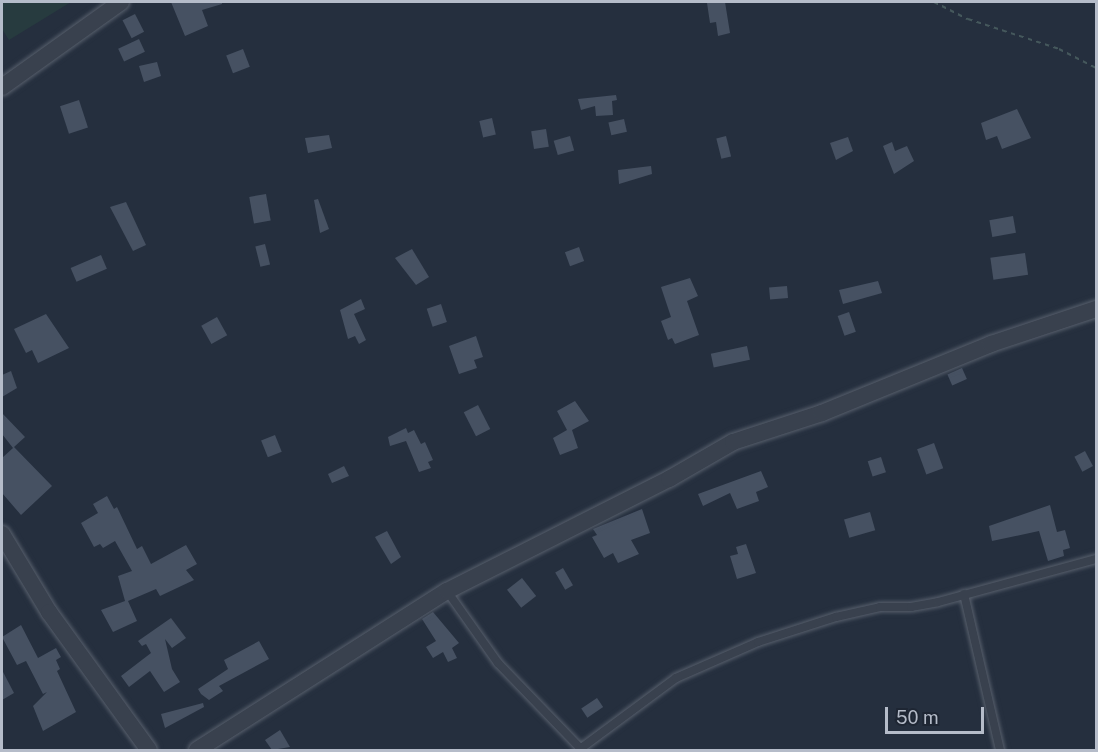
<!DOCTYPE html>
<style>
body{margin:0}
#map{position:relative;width:1098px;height:752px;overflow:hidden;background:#252f3e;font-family:"Public Sans",sans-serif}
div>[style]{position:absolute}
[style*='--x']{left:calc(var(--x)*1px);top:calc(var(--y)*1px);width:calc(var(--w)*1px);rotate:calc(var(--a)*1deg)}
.green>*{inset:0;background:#273b3f}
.building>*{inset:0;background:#465162;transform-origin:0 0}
.path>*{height:2px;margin-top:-1px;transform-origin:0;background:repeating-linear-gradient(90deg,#45585c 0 4.5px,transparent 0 9px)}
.roads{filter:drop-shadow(0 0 2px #575f6c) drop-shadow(0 0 2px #575f6c)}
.service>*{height:8px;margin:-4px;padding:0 4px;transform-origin:4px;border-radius:4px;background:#39414e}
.minor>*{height:16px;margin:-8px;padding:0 8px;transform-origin:8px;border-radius:8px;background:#39414e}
span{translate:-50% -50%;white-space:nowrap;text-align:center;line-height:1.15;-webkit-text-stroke:4.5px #1e2633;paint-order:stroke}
.frame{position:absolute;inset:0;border:3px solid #b5bcc9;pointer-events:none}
.scale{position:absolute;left:885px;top:707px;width:99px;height:27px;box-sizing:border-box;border:3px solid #b5bcc9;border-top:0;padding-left:8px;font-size:18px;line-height:21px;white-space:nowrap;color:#b5bcc9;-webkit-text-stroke:4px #1e2633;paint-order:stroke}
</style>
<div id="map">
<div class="green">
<div style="clip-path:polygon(2px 2px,71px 2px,9px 40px,2px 29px)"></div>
</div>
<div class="building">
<div style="clip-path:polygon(171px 2px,222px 2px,222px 4px,202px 10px,208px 26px,185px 36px)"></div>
<div style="clip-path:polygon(725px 2px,730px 33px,718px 36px,716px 22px,710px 23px,707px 3px)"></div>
<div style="left:135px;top:14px;width:20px;height:14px;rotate:63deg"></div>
<div style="left:139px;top:39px;width:14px;height:23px;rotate:65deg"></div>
<div style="left:243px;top:49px;width:19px;height:18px;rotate:69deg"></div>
<div style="clip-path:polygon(157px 62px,161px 76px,144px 82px,139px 66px)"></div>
<div style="clip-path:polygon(616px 95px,617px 100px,612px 101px,613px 115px,596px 116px,595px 106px,581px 110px,578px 99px)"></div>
<div style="left:79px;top:100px;width:29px;height:20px;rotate:72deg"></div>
<div style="clip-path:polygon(1017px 109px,1031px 138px,1002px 149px,997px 136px,986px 140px,981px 123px)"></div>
<div style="left:492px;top:118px;width:17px;height:13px;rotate:77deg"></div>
<div style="left:624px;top:119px;width:13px;height:16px;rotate:77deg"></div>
<div style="left:546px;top:129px;width:18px;height:15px;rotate:81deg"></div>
<div style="clip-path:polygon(329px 135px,332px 148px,308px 153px,305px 138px)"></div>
<div style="left:570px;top:136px;width:15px;height:17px;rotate:74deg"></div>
<div style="left:726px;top:136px;width:21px;height:10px;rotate:76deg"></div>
<div style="clip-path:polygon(848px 137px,853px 151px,836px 160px,830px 143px)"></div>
<div style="clip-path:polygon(892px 142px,895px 151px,907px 146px,914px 161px,894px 174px,883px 146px)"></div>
<div style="clip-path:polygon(651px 166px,652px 174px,619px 184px,618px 170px)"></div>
<div style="left:266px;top:194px;width:27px;height:17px;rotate:80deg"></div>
<div style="clip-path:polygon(318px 199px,329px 229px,320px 233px,314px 200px)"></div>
<div style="clip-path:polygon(126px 202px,146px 245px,133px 251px,110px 207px)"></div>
<div style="left:1013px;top:216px;width:17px;height:24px;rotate:80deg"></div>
<div style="left:265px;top:244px;width:21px;height:10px;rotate:76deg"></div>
<div style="left:579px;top:247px;width:15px;height:15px;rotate:70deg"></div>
<div style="clip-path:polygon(412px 249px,429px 277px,416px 285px,395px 258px)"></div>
<div style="left:1025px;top:253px;width:22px;height:35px;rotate:82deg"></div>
<div style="left:101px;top:255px;width:15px;height:33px;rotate:67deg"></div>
<div style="clip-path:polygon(690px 278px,698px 296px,687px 301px,699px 335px,675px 344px,672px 338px,668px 340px,661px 321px,671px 317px,661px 287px)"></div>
<div style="clip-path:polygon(878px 281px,882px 293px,843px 304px,839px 290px)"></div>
<div style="left:787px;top:286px;width:12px;height:18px;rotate:85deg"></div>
<div style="clip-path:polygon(361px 299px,365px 309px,354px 314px,366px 340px,359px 344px,355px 336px,348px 339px,340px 310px)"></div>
<div style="left:441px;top:304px;width:19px;height:15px;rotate:72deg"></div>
<div style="left:849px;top:312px;width:21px;height:12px;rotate:71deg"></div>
<div style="clip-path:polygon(46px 314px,69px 348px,38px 363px,32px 350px,26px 353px,14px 329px)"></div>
<div style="left:217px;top:317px;width:21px;height:18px;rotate:61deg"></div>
<div style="clip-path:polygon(476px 336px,483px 357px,474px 360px,477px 368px,459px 374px,449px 346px)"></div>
<div style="left:747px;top:346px;width:14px;height:37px;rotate:78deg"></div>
<div style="left:962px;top:368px;width:12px;height:16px;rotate:66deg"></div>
<div style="clip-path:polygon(11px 371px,17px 388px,2px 397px,2px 375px)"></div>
<div style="clip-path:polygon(575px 401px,589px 421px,572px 430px,578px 448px,560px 455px,553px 438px,567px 430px,557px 411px)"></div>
<div style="left:478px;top:405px;width:27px;height:16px;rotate:63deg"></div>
<div style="clip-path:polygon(2px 413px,25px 437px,14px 447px,52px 486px,21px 515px,2px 493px,2px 458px,13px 448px,2px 434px)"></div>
<div style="clip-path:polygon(406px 428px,408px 433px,414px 430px,421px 444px,425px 442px,433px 460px,428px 462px,431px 468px,419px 472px,406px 441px,390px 446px,388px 437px)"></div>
<div style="left:275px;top:435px;width:18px;height:15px;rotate:68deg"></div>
<div style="left:934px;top:443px;width:27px;height:18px;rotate:70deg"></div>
<div style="left:1085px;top:451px;width:17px;height:12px;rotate:62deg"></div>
<div style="left:881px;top:457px;width:16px;height:14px;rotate:72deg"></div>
<div style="clip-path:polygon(344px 466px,349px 476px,332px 483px,328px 474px)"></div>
<div style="clip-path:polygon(761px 471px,768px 487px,756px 492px,759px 501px,737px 509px,730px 493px,703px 506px,698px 494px)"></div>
<div style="clip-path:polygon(107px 496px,114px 509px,117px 507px,137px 549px,142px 546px,151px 564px,186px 545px,197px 564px,186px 570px,194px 580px,160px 596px,156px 589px,128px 601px,137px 621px,113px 632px,101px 610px,125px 601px,118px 576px,132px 571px,115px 541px,103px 548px,100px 544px,94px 547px,81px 523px,98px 513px,93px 504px)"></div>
<div style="clip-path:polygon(1050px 505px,1057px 532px,1065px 530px,1070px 548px,1063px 550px,1064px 556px,1048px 561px,1039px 531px,992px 541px,989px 526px)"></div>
<div style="clip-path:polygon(642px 509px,650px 533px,631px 540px,639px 554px,618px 563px,613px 553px,604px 558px,592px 537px,597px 535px,593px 529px)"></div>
<div style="left:870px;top:512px;width:19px;height:27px;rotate:74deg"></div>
<div style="clip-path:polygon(387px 531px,401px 557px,391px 564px,375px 537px)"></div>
<div style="clip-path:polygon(746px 544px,756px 573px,737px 579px,730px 556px,738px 554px,736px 547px)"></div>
<div style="left:563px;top:568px;width:20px;height:9px;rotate:60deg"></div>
<div style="left:522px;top:578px;width:23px;height:19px;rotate:52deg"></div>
<div style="clip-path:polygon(433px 612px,459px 643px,452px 648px,457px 658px,448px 662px,443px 652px,433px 658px,426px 647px,436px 641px,422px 619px)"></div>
<div style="clip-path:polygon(171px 618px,186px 638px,172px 648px,165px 639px,172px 669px,180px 682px,164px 692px,150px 671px,129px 687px,121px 676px,151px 653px,146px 644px,142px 646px,138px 641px)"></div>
<div style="clip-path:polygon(21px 625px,38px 658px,56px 648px,61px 657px,56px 660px,60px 669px,57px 671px,76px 712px,43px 731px,33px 706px,47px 692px,43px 694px,26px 661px,17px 665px,2px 637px)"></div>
<div style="clip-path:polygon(259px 641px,269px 659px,219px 686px,223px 691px,209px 700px,201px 694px,198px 689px,228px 669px,224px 660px)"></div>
<div style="clip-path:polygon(2px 670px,14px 693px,2px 700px)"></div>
<div style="left:597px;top:698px;width:11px;height:19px;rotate:56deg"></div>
<div style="clip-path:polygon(203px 703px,204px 707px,165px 728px,161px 714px)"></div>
<div style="clip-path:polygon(280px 730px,290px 747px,272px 750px,265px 740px)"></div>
</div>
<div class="path">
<div style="--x:934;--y:2;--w:38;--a:27"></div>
<div style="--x:968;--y:19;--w:96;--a:18.2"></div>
<div style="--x:1059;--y:49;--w:42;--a:27.2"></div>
</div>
<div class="roads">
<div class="service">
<div style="--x:447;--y:591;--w:88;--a:54.7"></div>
<div style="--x:498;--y:663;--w:121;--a:46"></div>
<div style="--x:964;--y:594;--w:160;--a:77"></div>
<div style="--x:580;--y:749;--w:119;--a:-36.5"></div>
<div style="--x:676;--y:678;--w:90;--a:-23.7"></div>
<div style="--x:758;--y:642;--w:82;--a:-17.8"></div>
<div style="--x:836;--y:617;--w:45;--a:-12.8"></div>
<div style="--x:880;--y:607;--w:31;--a:0"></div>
<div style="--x:911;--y:607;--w:27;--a:-10"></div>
<div style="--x:938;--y:602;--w:164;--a:-15.2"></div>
</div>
<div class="minor">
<div style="--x:2;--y:87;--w:146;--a:-35.5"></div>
<div style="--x:2;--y:534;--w:91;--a:58.9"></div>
<div style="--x:49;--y:612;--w:170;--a:54.1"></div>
<div style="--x:197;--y:750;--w:296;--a:-32.5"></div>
<div style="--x:447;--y:591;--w:249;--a:-26.8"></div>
<div style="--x:669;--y:479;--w:74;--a:-30"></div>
<div style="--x:733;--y:442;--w:94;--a:-18"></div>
<div style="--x:822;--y:413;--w:183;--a:-22.2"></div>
<div style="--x:991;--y:344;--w:111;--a:-18.4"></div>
</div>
</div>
<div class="frame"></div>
<div class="scale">50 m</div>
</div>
